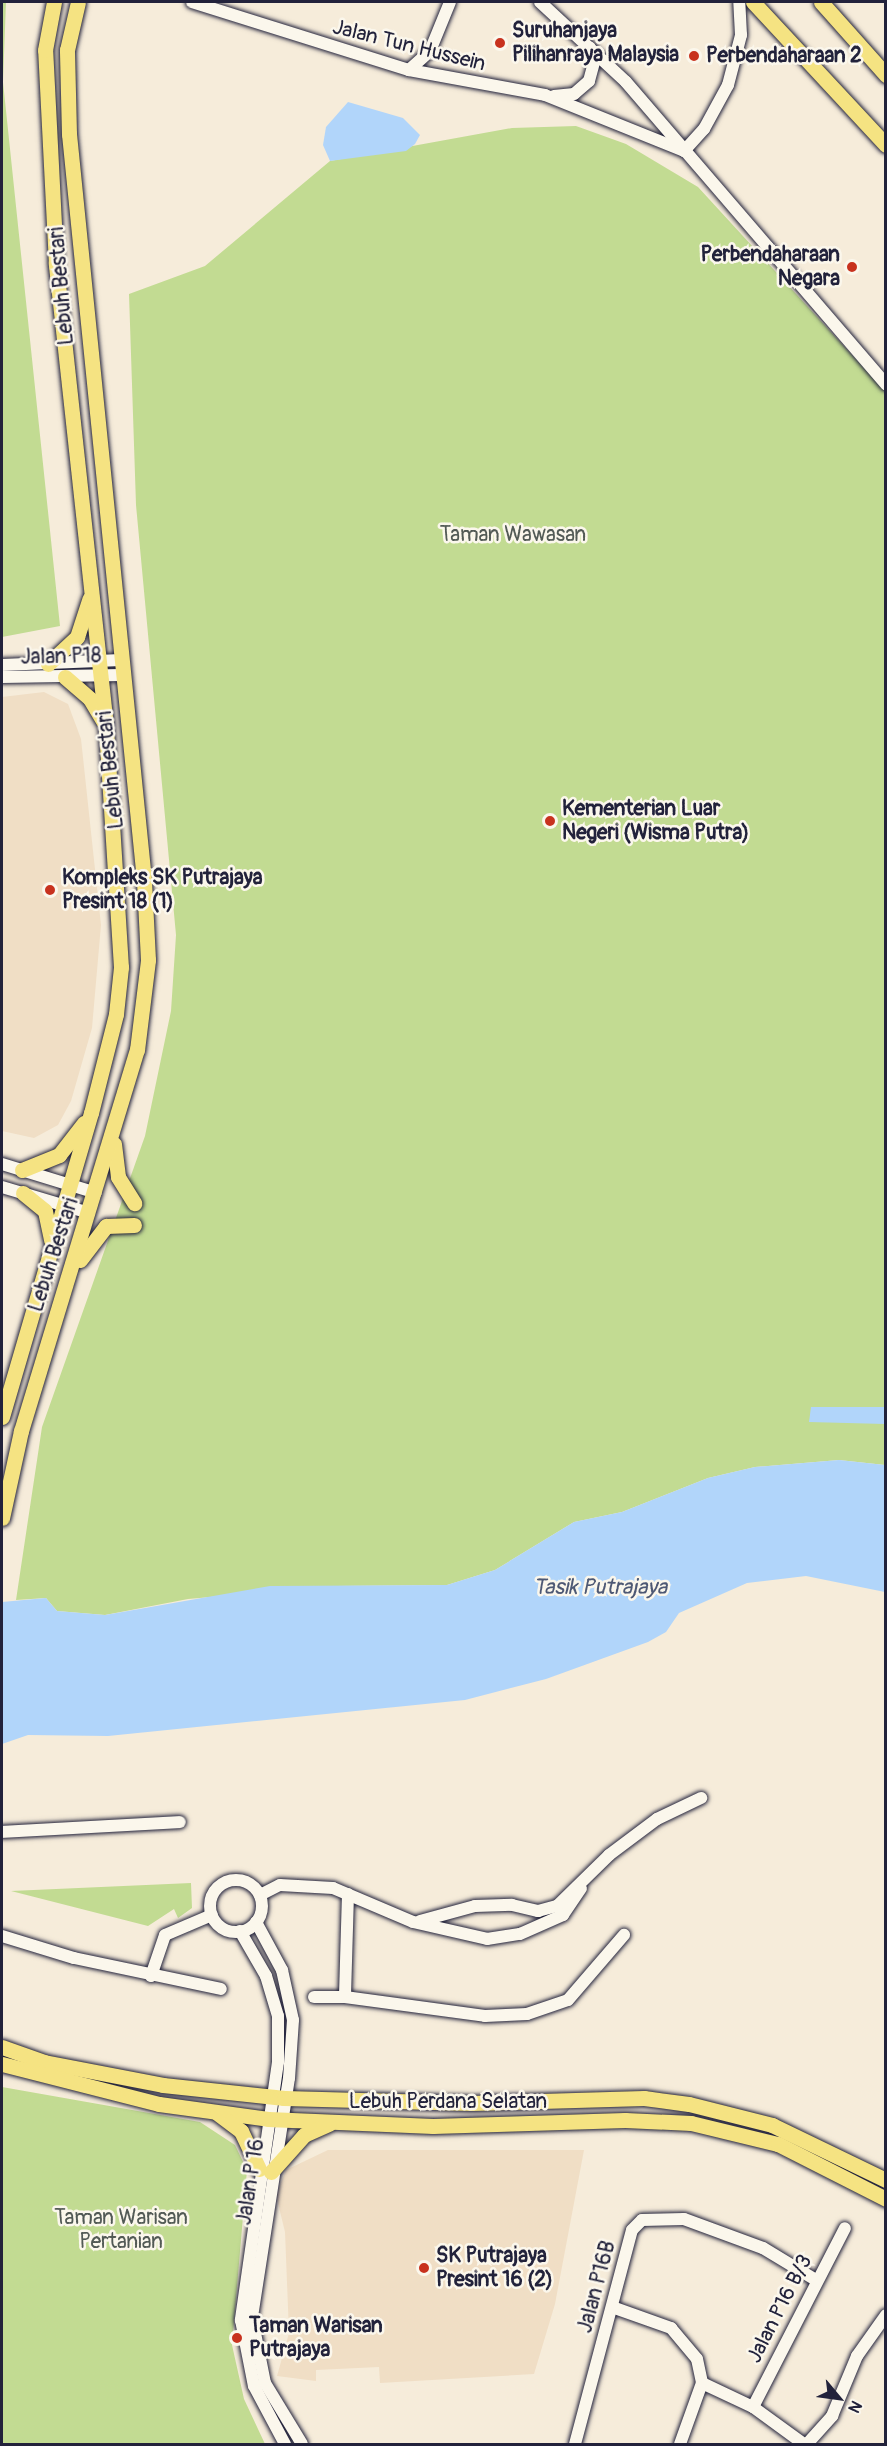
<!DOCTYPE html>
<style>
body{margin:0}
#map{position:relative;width:887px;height:2446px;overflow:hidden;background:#f6ecda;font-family:Pangolin,sans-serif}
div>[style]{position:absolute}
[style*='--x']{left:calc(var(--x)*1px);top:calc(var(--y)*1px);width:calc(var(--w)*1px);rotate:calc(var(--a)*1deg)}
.built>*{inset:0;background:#f0dec5}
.green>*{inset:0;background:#c2db92}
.water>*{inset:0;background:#b1d5fa}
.roads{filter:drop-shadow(0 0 2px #22223b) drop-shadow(0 0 2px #22223b)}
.minor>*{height:12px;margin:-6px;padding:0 6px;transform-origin:6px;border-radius:6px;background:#fbf7ec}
.minor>.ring{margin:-6px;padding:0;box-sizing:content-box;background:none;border:12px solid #fbf7ec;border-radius:50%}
.major>*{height:15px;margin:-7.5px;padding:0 7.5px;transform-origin:7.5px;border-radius:7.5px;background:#f5e382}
.dots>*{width:16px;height:16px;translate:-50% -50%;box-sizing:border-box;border:3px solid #fbf7ec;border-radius:50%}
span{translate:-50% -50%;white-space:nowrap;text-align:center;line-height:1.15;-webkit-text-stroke:5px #fbf7ec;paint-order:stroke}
.poi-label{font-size:21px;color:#22223b;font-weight:700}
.left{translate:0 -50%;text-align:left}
.right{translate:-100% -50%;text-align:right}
.street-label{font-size:21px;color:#22223b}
.park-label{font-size:21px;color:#525a55}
.water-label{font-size:22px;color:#4d5874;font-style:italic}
.frame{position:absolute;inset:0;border:3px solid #22223b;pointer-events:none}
.north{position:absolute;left:809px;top:2368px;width:60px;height:60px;-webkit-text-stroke:4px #fbf7ec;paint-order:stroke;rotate:119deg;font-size:16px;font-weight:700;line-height:24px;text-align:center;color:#22223b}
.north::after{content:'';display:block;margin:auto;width:21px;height:27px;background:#22223b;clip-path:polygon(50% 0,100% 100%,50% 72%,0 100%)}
</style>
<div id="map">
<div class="built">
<div style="clip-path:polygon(44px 692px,68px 704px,81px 739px,101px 925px,92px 1028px,71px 1101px,58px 1125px,34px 1138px,2px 1131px,2px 697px)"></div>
<div style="clip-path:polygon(328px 2150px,584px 2150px,555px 2304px,534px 2374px,380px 2383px,379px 2367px,316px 2370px,316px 2381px,277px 2376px,289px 2333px,285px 2232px,276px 2195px,286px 2170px)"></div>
</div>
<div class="green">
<div style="clip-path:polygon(2px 2px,6px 2px,3px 82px,60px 626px,2px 637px)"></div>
<div style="clip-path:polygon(576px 126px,626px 144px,698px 187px,885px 391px,885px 1465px,839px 1460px,755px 1467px,708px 1478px,622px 1512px,574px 1522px,495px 1570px,447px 1585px,336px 1586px,188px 1599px,105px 1615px,57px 1611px,46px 1598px,16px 1600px,42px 1427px,145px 1136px,171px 1011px,176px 935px,136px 505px,129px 294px,205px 266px,330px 161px,512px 128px)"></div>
<div style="clip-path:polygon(191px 1883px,192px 1908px,178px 1918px,174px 1909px,148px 1926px,11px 1891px)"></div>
<div style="clip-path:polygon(2px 2087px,200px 2122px,235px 2145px,247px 2170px,232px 2345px,244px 2399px,265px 2444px,2px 2444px)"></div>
</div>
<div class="water">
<div style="clip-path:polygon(348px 102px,403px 118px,420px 135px,415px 144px,406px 151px,330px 161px,323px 145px,326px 127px)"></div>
<div style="clip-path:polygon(811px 1407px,885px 1407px,885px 1424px,809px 1422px)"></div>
<div style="clip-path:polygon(839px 1460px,885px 1465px,885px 1592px,806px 1576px,747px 1583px,679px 1613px,666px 1632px,648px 1642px,546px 1679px,465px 1700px,108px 1736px,28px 1735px,2px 1744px,2px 1602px,46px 1598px,57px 1611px,105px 1615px,270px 1586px,447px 1585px,495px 1570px,574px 1522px,622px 1512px,708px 1478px,755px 1467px)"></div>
</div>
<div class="roads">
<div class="minor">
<div style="--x:192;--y:2;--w:227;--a:17.4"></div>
<div style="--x:409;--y:70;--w:138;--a:10.4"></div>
<div style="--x:545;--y:95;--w:150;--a:21.9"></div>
<div style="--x:540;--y:2;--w:117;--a:42.9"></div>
<div style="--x:626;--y:82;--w:399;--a:49.3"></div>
<div style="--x:409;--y:70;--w:28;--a:-42"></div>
<div style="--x:430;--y:51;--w:53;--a:-67.8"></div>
<div style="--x:554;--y:96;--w:20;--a:-6"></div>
<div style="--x:574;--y:94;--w:20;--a:-41"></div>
<div style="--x:589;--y:81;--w:20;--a:-75"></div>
<div style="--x:594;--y:62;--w:15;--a:-106"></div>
<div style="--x:684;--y:151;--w:30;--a:-48"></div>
<div style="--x:704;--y:129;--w:50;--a:-61.4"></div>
<div style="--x:728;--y:85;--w:52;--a:-75.4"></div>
<div style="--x:741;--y:35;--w:33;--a:-93"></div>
<div style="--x:2;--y:665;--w:119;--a:-2.4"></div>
<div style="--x:2;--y:677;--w:120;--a:-1"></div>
<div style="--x:2;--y:1164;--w:98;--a:17.1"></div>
<div style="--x:2;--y:1187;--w:91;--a:16.6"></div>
<div style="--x:2;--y:1832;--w:178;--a:-3.2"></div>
<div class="ring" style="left:210px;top:1880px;width:40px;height:40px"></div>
<div style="--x:348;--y:1894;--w:103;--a:91.7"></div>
<div style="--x:345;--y:1997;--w:141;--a:7.7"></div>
<div style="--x:485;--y:2016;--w:42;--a:-2.7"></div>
<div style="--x:527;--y:2014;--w:43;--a:-18.9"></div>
<div style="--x:568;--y:2000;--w:86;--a:-49.3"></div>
<div style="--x:260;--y:1895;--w:22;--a:-27"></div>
<div style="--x:280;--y:1885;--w:53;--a:3.2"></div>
<div style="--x:333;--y:1888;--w:87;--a:23"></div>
<div style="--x:413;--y:1922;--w:76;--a:12.9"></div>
<div style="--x:487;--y:1939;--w:33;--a:-9"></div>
<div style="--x:520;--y:1934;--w:47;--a:-23.8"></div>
<div style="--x:563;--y:1915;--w:32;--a:-56"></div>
<div style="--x:420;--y:1921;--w:57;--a:-15.3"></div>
<div style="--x:475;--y:1906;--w:37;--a:-2"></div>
<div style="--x:512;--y:1905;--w:27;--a:13"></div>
<div style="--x:538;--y:1911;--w:20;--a:-15"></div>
<div style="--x:557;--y:1906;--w:73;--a:-44.4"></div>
<div style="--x:609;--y:1855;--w:60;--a:-36.9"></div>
<div style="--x:657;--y:1819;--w:49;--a:-25.5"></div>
<div style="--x:256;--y:1922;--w:55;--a:61.6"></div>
<div style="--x:282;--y:1970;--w:51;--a:77.6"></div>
<div style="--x:293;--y:2020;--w:58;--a:93.9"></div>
<div style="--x:289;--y:2078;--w:243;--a:98.8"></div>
<div style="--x:252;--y:2318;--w:66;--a:78.7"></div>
<div style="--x:265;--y:2383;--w:71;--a:58.8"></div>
<div style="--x:240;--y:1931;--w:52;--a:60"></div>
<div style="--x:266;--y:1976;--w:42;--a:73.3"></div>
<div style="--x:278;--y:2016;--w:46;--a:90"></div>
<div style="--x:278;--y:2062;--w:261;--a:98.2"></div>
<div style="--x:241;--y:2320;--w:67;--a:78.9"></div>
<div style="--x:254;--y:2386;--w:66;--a:61.9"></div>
<div style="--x:2;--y:1936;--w:75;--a:17"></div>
<div style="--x:74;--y:1958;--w:150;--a:11.9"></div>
<div style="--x:151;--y:1976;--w:43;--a:-71.1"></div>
<div style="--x:165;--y:1935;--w:51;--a:-23.1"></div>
<div style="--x:314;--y:1997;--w:31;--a:0"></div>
<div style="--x:612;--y:2307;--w:63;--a:19.6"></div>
<div style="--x:671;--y:2328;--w:40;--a:50"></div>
<div style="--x:697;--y:2359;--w:25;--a:78"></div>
<div style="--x:702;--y:2383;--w:56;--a:25.2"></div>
<div style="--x:753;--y:2407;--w:63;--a:36"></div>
<div style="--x:753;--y:2407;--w:201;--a:-62.8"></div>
<div style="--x:575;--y:2444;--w:221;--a:-75.1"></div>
<div style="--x:632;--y:2230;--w:14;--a:-45"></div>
<div style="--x:642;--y:2220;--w:42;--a:-1.4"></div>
<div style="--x:684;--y:2219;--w:84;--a:20.2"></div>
<div style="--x:763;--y:2248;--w:62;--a:31.1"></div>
<div style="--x:680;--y:2444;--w:65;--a:-70.2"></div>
<div style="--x:807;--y:2444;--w:38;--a:-48"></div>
<div style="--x:832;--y:2416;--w:65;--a:-67.4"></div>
<div style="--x:857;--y:2356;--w:50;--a:-54.7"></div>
</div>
<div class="major">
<div style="--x:753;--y:2;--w:195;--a:47.1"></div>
<div style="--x:821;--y:2;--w:98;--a:48.3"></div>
<div style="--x:48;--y:664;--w:40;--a:-43"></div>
<div style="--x:77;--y:637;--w:40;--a:-72"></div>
<div style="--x:65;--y:677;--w:33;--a:41"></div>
<div style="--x:90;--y:699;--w:26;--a:59"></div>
<div style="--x:114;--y:1144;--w:33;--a:83"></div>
<div style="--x:118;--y:1177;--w:31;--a:58"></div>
<div style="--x:22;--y:1170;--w:40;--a:-22"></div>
<div style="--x:59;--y:1155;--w:41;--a:-52"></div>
<div style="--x:23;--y:1193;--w:28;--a:39"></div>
<div style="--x:45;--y:1211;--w:30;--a:78"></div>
<div style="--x:80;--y:1260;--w:43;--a:-52.6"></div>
<div style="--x:106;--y:1226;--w:28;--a:-2"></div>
<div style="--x:2;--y:1417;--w:317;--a:-73.7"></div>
<div style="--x:91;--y:1113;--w:102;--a:-75.8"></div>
<div style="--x:116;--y:1014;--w:47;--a:-83.9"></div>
<div style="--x:121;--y:967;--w:241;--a:-93.6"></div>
<div style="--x:106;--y:726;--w:465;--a:-96.2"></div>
<div style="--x:56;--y:264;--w:214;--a:-92.9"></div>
<div style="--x:45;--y:50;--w:49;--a:-79.4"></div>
<div style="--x:2;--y:1518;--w:89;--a:-77.7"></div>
<div style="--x:21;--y:1431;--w:398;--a:-73.1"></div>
<div style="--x:137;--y:1050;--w:91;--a:-83"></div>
<div style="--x:148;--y:960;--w:80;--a:-92.9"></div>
<div style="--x:144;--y:880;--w:750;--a:-95.74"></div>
<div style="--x:69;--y:134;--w:84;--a:-91.4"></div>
<div style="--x:67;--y:50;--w:49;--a:-77.1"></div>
<div style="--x:2;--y:2047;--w:45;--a:19.7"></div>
<div style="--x:44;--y:2062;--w:121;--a:10.9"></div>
<div style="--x:163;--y:2085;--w:122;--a:6.1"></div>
<div style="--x:284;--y:2098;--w:188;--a:1.5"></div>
<div style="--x:472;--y:2103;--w:172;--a:-1.7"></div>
<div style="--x:644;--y:2098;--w:45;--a:7.6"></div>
<div style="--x:689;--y:2104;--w:86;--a:14.2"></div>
<div style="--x:772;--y:2125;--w:127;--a:25.8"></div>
<div style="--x:2;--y:2064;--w:162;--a:14.3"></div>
<div style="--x:159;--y:2104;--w:110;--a:7.8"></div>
<div style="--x:268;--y:2119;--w:165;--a:2.4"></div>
<div style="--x:433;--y:2126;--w:192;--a:-1.8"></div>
<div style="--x:625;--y:2120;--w:66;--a:2.6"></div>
<div style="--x:691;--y:2123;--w:89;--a:13.6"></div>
<div style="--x:778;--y:2144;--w:121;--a:27"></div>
<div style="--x:217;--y:2113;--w:30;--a:37"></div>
<div style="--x:241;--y:2131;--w:42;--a:64.7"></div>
<div style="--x:271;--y:2172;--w:50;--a:-48.3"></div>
<div style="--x:304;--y:2135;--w:27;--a:-24"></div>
</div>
</div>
<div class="dots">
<div style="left:500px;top:43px;background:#c8321e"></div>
<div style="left:694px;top:56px;background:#c8321e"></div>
<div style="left:852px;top:267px;background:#c8321e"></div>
<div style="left:550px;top:821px;background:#c8321e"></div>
<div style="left:50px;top:890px;background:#c8321e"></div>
<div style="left:424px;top:2268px;background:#c8321e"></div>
<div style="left:237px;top:2338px;background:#c8321e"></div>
</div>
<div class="poi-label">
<span class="left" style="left:512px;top:43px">Suruhanjaya<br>Pilihanraya Malaysia</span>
<span class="left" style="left:706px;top:56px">Perbendaharaan 2</span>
<span class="right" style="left:840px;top:267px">Perbendaharaan<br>Negara</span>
<span class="left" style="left:562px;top:821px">Kementerian Luar<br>Negeri (Wisma Putra)</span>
<span class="left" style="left:62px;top:890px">Kompleks SK Putrajaya<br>Presint 18 (1)</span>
<span class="left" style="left:436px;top:2268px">SK Putrajaya<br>Presint 16 (2)</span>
<span class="left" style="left:249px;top:2338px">Taman Warisan<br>Putrajaya</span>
</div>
<div class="street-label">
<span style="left:409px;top:46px;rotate:14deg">Jalan Tun Hussein</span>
<span style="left:62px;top:286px;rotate:-95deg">Lebuh Bestari</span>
<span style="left:61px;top:657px;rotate:-1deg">Jalan P18</span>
<span style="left:111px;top:770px;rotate:-96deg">Lebuh Bestari</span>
<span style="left:54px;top:1255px;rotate:-72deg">Lebuh Bestari</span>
<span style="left:448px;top:2102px">Lebuh Perdana Selatan</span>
<span style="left:251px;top:2182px;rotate:-81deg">Jalan P 16</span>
<span style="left:597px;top:2287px;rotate:-75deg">Jalan P16B</span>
<span style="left:780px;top:2309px;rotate:-63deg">Jalan P16 B/3</span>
</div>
<div class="park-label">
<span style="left:513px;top:535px">Taman Wawasan</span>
<span style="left:121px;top:2230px">Taman Warisan<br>Pertanian</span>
</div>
<div class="water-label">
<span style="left:600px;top:1588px">Tasik Putrajaya</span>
</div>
<div class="frame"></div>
<div class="north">N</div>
</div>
